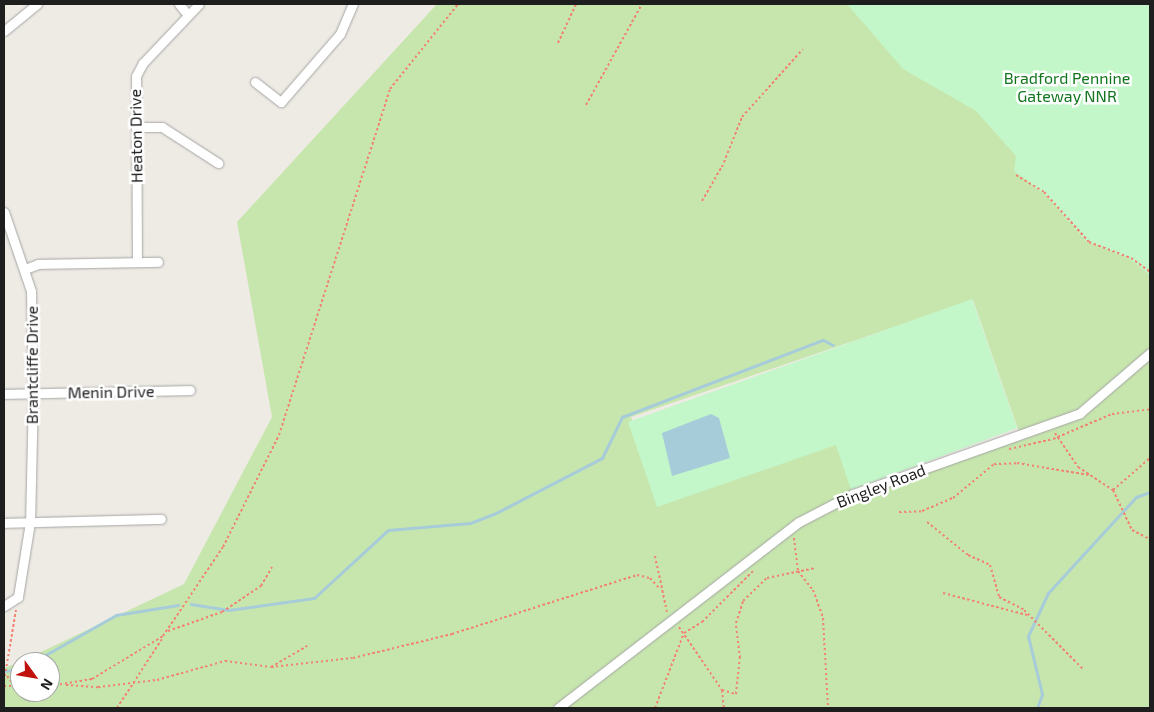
<!DOCTYPE html>
<style>
body{margin:0}
#map{position:relative;width:1154px;height:712px;overflow:hidden;background:#eeebe4;font-family:"Exo 2",sans-serif}
div>[style]{position:absolute}
[style*='--x']{left:calc(var(--x)*1px);top:calc(var(--y)*1px);width:calc(var(--w)*1px);rotate:calc(var(--a)*1deg)}
.grass>*{inset:0;background:#c7e6ad}
.park>*{inset:0;background:#c3f6c9}
.water>*{inset:0;background:#a7ccd9}
.stream>*{height:3px;margin:-1.5px;padding:0 1.5px;transform-origin:1.5px;border-radius:1.5px;background:#a7ccd9}
.path>*{height:2px;margin-top:-1px;transform-origin:0;background:repeating-linear-gradient(90deg,#f18372 0 2.5px,transparent 0 5px)}
.roads{filter:drop-shadow(0 0 1px #a5a5a5) drop-shadow(0 0 1px #a5a5a5)}
.street>*{height:9px;margin:-4.5px;padding:0 4.5px;transform-origin:4.5px;border-radius:4.5px;background:#fff}
span{translate:-50% -50%;white-space:nowrap;text-align:center;line-height:1.15;-webkit-text-stroke:5px #fff;paint-order:stroke}
.park-label{font-size:16px;color:#12751d}
.street-label{font-size:16px;color:#1e1e1e}
.frame{position:absolute;inset:0;border:5px solid #1e1e1e;pointer-events:none}
.north{position:absolute;left:10px;top:652px;width:50px;height:50px;box-sizing:border-box;background:#fff;border:1px solid #a5a5a5;border-radius:50%;rotate:122deg;font-size:14px;font-weight:700;line-height:20px;text-align:center;color:#1e1e1e}
.north::after{content:'';display:block;margin:auto;width:18px;height:22px;background:#c0110c;clip-path:polygon(50% 0,100% 100%,50% 72%,0 100%)}
</style>
<div id="map">
<div class="grass">
<div style="clip-path:polygon(evenodd,437px 4px,1150px 4px,1150px 708px,4px 708px,4px 668px,20px 662px,20px 692px,50px 692px,50px 662px,20px 662px,184px 584px,272px 417px,237px 222px,437px 4px,973px 300px,1020px 435px,853px 493px,840px 441px,661px 504px,631px 417px,973px 300px)"></div>
</div>
<div class="park">
<div style="clip-path:polygon(847px 4px,1150px 4px,1150px 275px,1130px 259px,1085px 240px,1049px 198px,1014px 171px,1016px 156px,976px 111px,903px 69px)"></div>
<div style="clip-path:polygon(972px 299px,1017px 428px,851px 490px,836px 445px,657px 507px,628px 422px)"></div>
</div>
<div class="water">
<div style="clip-path:polygon(711px 414px,719px 418px,730px 458px,672px 476px,662px 433px)"></div>
</div>
<div class="stream">
<div style="--x:191;--y:604;--w:38;--a:9"></div>
<div style="--x:229;--y:610;--w:86;--a:-8"></div>
<div style="--x:314;--y:598;--w:100;--a:-42.6"></div>
<div style="--x:388;--y:530;--w:82;--a:-4.9"></div>
<div style="--x:470;--y:523;--w:26;--a:-21"></div>
<div style="--x:494;--y:514;--w:122;--a:-27.4"></div>
<div style="--x:602;--y:458;--w:46;--a:-64"></div>
<div style="--x:622;--y:417;--w:215;--a:-21"></div>
<div style="--x:823;--y:340;--w:11;--a:27"></div>
<div style="--x:33;--y:662;--w:95;--a:-29.5"></div>
<div style="--x:116;--y:615;--w:63;--a:-9.2"></div>
<div style="--x:4;--y:671;--w:16;--a:-7"></div>
<div style="--x:1037;--y:708;--w:15;--a:-70"></div>
<div style="--x:1042;--y:694;--w:60;--a:-103.6"></div>
<div style="--x:1028;--y:636;--w:47;--a:-65.1"></div>
<div style="--x:1048;--y:593;--w:130;--a:-47.5"></div>
<div style="--x:1136;--y:497;--w:15;--a:-20"></div>
</div>
<div class="path">
<div style="--x:558;--y:43;--w:43;--a:-65.2"></div>
<div style="--x:586;--y:105;--w:115;--a:-61"></div>
<div style="--x:1016;--y:175;--w:33;--a:31"></div>
<div style="--x:1044;--y:192;--w:67;--a:48"></div>
<div style="--x:1089;--y:242;--w:45;--a:20.9"></div>
<div style="--x:1131;--y:258;--w:24;--a:36"></div>
<div style="--x:702;--y:201;--w:39;--a:-60"></div>
<div style="--x:722;--y:167;--w:54;--a:-68.2"></div>
<div style="--x:742;--y:117;--w:91;--a:-48.1"></div>
<div style="--x:1055;--y:433;--w:41;--a:55.9"></div>
<div style="--x:1078;--y:467;--w:42;--a:33.3"></div>
<div style="--x:1113;--y:490;--w:44;--a:64.6"></div>
<div style="--x:1132;--y:530;--w:20;--a:27"></div>
<div style="--x:1009;--y:449;--w:45;--a:-12.8"></div>
<div style="--x:1053;--y:439;--w:64;--a:-23"></div>
<div style="--x:1112;--y:414;--w:38;--a:-7"></div>
<div style="--x:1113;--y:490;--w:49;--a:-40.9"></div>
<div style="--x:899;--y:512;--w:23;--a:-2"></div>
<div style="--x:922;--y:511;--w:34;--a:-23"></div>
<div style="--x:953;--y:498;--w:53;--a:-39.7"></div>
<div style="--x:994;--y:464;--w:23;--a:-2"></div>
<div style="--x:1017;--y:463;--w:73;--a:9.5"></div>
<div style="--x:927;--y:522;--w:53;--a:38.8"></div>
<div style="--x:968;--y:555;--w:24;--a:24"></div>
<div style="--x:990;--y:565;--w:33;--a:74"></div>
<div style="--x:999;--y:597;--w:28;--a:27"></div>
<div style="--x:1024;--y:610;--w:83;--a:45"></div>
<div style="--x:794;--y:538;--w:33;--a:83"></div>
<div style="--x:798;--y:571;--w:24;--a:52"></div>
<div style="--x:813;--y:590;--w:30;--a:70"></div>
<div style="--x:823;--y:618;--w:90;--a:86.8"></div>
<div style="--x:655;--y:556;--w:57;--a:77.9"></div>
<div style="--x:943;--y:593;--w:87;--a:14.7"></div>
<div style="--x:679;--y:627;--w:76;--a:55.7"></div>
<div style="--x:722;--y:690;--w:18;--a:84"></div>
<div style="--x:168;--y:631;--w:57;--a:-19.4"></div>
<div style="--x:222;--y:612;--w:47;--a:-33.7"></div>
<div style="--x:261;--y:586;--w:22;--a:-60"></div>
<div style="--x:271;--y:667;--w:82;--a:-6.3"></div>
<div style="--x:353;--y:658;--w:102;--a:-13.6"></div>
<div style="--x:452;--y:634;--w:194;--a:-17.7"></div>
<div style="--x:637;--y:575;--w:13;--a:13"></div>
<div style="--x:650;--y:578;--w:13;--a:48"></div>
<div style="--x:7;--y:676;--w:13;--a:51"></div>
<div style="--x:4;--y:681;--w:72;--a:-80.4"></div>
<div style="--x:66;--y:685;--w:32;--a:4"></div>
<div style="--x:98;--y:687;--w:59;--a:-6.8"></div>
<div style="--x:157;--y:680;--w:71;--a:-15.6"></div>
<div style="--x:225;--y:661;--w:46;--a:7.4"></div>
<div style="--x:271;--y:667;--w:42;--a:-30.3"></div>
<div style="--x:4;--y:686;--w:16;--a:0"></div>
<div style="--x:50;--y:686;--w:43;--a:-9.5"></div>
<div style="--x:92;--y:679;--w:83;--a:-31.2"></div>
<div style="--x:163;--y:636;--w:107;--a:-56"></div>
<div style="--x:223;--y:547;--w:125;--a:-63.4"></div>
<div style="--x:279;--y:435;--w:363;--a:-72.2"></div>
<div style="--x:390;--y:89;--w:109;--a:-51.3"></div>
<div style="--x:722;--y:690;--w:15;--a:16"></div>
<div style="--x:736;--y:694;--w:36;--a:-84"></div>
<div style="--x:740;--y:658;--w:35;--a:-97"></div>
<div style="--x:736;--y:623;--w:23;--a:-72"></div>
<div style="--x:743;--y:601;--w:33;--a:-44"></div>
<div style="--x:767;--y:578;--w:49;--a:-11.8"></div>
<div style="--x:117;--y:708;--w:82;--a:-56.9"></div>
<div style="--x:655;--y:708;--w:80;--a:-68.9"></div>
<div style="--x:684;--y:633;--w:21;--a:-31"></div>
<div style="--x:702;--y:622;--w:72;--a:-45"></div>
</div>
<div class="roads">
<div class="street">
<div style="--x:179;--y:4;--w:14;--a:51"></div>
<div style="--x:4;--y:31;--w:43;--a:-39.3"></div>
<div style="--x:255;--y:82;--w:33;--a:38"></div>
<div style="--x:281;--y:102;--w:90;--a:-49.1"></div>
<div style="--x:340;--y:34;--w:33;--a:-67"></div>
<div style="--x:136;--y:127;--w:26;--a:0"></div>
<div style="--x:162;--y:127;--w:67;--a:32.7"></div>
<div style="--x:4;--y:212;--w:83;--a:71.1"></div>
<div style="--x:31;--y:291;--w:102;--a:88.9"></div>
<div style="--x:33;--y:393;--w:129;--a:91.3"></div>
<div style="--x:30;--y:522;--w:76;--a:99.1"></div>
<div style="--x:18;--y:597;--w:17;--a:147"></div>
<div style="--x:137;--y:262;--w:186;--a:-90.3"></div>
<div style="--x:136;--y:76;--w:15;--a:-62"></div>
<div style="--x:143;--y:63;--w:81;--a:-46.5"></div>
<div style="--x:25;--y:269;--w:14;--a:-21"></div>
<div style="--x:38;--y:264;--w:120;--a:-1"></div>
<div style="--x:4;--y:394;--w:186;--a:-1.2"></div>
<div style="--x:4;--y:523;--w:157;--a:-1.5"></div>
<div style="--x:558;--y:708;--w:304;--a:-37.7"></div>
<div style="--x:799;--y:522;--w:61;--a:-27.4"></div>
<div style="--x:853;--y:494;--w:241;--a:-19.6"></div>
<div style="--x:1080;--y:413;--w:92;--a:-40.6"></div>
</div>
</div>
<div class="park-label">
<span style="left:1067px;top:87px">Bradford Pennine<br>Gateway NNR</span>
</div>
<div class="street-label">
<span style="left:136px;top:136px;rotate:-91deg">Heaton Drive</span>
<span style="left:32px;top:365px;rotate:-90deg">Brantcliffe Drive</span>
<span style="left:111px;top:392px;rotate:-1deg">Menin Drive</span>
<span style="left:881px;top:486px;rotate:-21deg">Bingley Road</span>
</div>
<div class="frame"></div>
<div class="north">N</div>
</div>
